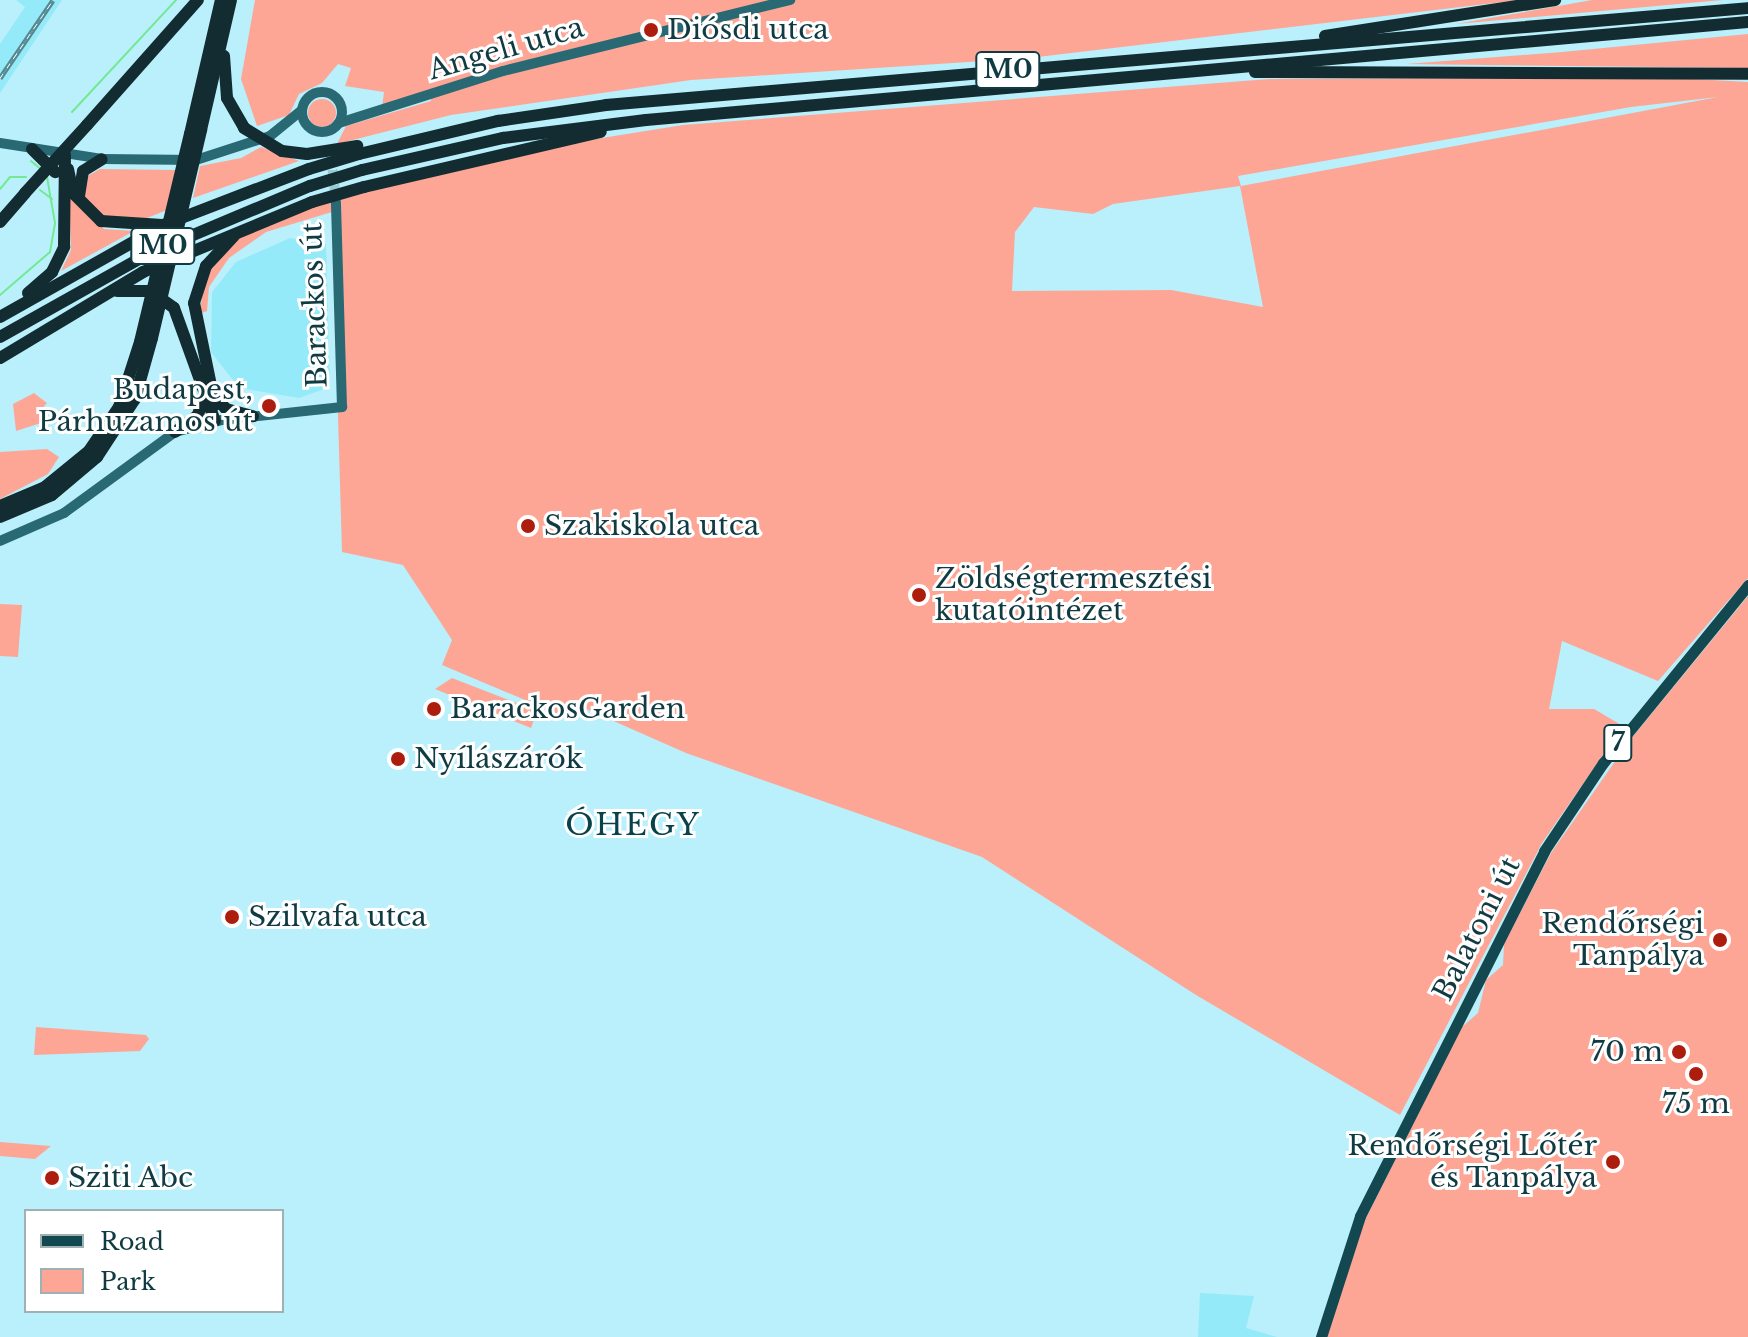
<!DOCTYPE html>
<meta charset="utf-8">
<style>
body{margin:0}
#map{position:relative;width:1748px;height:1337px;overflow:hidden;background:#b9f0fb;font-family:"Libre Baskerville",serif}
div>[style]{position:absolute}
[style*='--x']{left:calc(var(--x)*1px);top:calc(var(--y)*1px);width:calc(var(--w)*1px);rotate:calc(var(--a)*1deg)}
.built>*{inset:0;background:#95eaf9}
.green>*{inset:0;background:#fea696}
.round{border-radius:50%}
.stream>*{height:2px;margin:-1px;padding:0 1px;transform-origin:1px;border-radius:1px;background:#72e992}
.secondary-tunnel>*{height:10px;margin-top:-5px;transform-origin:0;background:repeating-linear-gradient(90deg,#97ccd6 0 10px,transparent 0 15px)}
.secondary>*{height:10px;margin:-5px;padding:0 5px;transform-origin:5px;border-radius:5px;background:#296973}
.secondary>.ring{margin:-5px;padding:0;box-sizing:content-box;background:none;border:10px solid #296973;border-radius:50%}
.primary>*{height:11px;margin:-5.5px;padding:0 5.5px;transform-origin:5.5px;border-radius:5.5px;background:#144851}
.highway>*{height:12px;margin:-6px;padding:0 6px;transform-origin:6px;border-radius:6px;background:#132c31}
.rail>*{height:5px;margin-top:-2.5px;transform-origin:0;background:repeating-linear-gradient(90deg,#fff 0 6px,#55858d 0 12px);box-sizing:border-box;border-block:2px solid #55858d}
.highway-bridge>*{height:12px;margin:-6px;padding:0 6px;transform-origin:6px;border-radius:6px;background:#132c31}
.dots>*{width:22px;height:22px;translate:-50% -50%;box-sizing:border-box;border:4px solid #fff;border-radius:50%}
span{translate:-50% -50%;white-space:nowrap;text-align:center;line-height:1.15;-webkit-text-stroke:6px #fff;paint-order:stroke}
.shield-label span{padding:2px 6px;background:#fff;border:2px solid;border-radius:6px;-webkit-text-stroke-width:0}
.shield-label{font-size:26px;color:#103b42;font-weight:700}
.poi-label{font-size:28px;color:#103b42}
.left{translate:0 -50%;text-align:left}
.right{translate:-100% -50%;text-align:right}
.street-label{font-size:28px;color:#103b42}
.neighbourhood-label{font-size:30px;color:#08434c;letter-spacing:2px}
.legend{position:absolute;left:24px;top:1209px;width:260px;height:104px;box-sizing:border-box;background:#fff;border:2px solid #9fb1b3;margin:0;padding:10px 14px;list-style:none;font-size:24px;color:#103b42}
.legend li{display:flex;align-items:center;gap:16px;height:40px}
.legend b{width:40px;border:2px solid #9fb1b3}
</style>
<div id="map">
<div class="built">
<div style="clip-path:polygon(16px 0,62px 0,0 93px,0 44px,25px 7px)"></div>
<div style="clip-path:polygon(290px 238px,326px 244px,330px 387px,299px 398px,239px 388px,211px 352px,212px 292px,236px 262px)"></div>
<div style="clip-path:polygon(1200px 1293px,1254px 1296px,1246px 1328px,1277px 1337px,1198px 1337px)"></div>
</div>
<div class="green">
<div style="clip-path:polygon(255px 0,1520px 0,1029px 58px,691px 80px,451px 115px,337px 144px,346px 126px,431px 101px,430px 89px,382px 107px,384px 92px,345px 86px,351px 68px,338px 64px,322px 83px,299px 94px,289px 115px,257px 126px,241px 79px)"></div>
<div style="clip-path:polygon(1592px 0,1723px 0,1456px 24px,1581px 2px)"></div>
<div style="clip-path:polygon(1748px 34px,1748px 68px,1406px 64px,1562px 52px)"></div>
<div style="clip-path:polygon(evenodd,1676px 78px,1748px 82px,1748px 578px,1658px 681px,1562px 641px,1549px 709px,1594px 709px,1623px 726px,1542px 843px,1400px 1115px,1196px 995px,982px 857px,686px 753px,575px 704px,570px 719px,442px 665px,452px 640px,403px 565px,342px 552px,332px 212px,266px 232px,229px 258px,209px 287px,207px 311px,199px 314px,207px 271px,234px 239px,317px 203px,583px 141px,683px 125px,1269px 79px,1676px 78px,1718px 97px,1241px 186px,1238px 176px,1631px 107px,1718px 97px,1676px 78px,1240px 186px,1263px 307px,1171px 290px,1012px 291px,1015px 232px,1034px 207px,1093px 214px,1113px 204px,1240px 186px)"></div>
<div class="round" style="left:308px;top:99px;width:28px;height:28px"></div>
<div style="clip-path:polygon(261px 147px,299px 161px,193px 198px,200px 166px,241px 158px)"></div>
<div style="clip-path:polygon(100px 169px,176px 170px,167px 210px,147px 218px,108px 218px,92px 209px,83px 194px,86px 177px)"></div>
<div style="clip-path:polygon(69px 191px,104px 229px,134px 231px,61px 271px,71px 250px)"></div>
<div style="clip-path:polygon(34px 393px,47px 403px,39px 412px,47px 421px,16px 431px,13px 404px)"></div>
<div style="clip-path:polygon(47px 449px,59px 457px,48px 474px,0 499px,0 452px)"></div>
<div style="clip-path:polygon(1748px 596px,1748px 1337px,1326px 1337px,1351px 1248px,1462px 1027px,1478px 1013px,1486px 980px,1503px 965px,1504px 944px,1551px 853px,1630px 740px)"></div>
<div style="clip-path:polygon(0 604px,22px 605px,18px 657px,0 656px)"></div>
<div style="clip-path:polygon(452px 678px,537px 711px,531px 728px,435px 689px)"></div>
<div style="clip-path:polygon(36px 1027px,146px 1035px,149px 1039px,140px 1051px,34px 1055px)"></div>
<div style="clip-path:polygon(0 1142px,51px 1146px,35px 1159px,0 1156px)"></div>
</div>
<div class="stream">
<div style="--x:72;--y:112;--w:153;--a:-47.1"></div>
<div style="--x:31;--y:161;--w:13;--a:39"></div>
<div style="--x:0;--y:189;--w:16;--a:-50"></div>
<div style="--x:10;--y:177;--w:16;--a:0"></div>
<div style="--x:40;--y:190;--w:15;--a:37"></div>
<div style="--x:0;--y:295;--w:66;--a:-40.7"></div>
<div style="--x:50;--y:252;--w:29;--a:-80"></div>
<div style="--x:55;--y:223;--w:47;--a:-99.9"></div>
</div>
<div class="secondary-tunnel">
<div style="--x:331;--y:155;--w:47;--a:83.9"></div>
</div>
<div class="secondary">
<div class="ring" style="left:302px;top:92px;width:30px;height:30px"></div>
<div style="--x:339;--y:123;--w:172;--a:-17.6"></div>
<div style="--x:503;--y:71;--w:296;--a:-13.9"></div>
<div style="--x:0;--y:143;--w:103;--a:8.9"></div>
<div style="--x:102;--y:159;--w:94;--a:0.6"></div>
<div style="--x:196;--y:160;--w:78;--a:-18"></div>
<div style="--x:270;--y:136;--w:41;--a:-39.1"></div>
<div style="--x:0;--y:541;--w:70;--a:-23.6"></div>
<div style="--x:64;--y:513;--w:137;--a:-36.1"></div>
<div style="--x:175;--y:432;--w:49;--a:-14.3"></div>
<div style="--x:222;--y:420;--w:121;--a:-6.2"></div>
<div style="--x:342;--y:407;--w:205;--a:-91.7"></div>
</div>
<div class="primary">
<div style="--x:1321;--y:1337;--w:127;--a:-72.1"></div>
<div style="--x:1360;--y:1216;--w:409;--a:-63.2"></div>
<div style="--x:1544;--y:851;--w:106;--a:-56.2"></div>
<div style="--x:1603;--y:763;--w:230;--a:-50.8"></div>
</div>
<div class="highway">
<div style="--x:1325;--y:36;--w:233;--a:-8.9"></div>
<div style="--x:224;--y:56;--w:42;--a:85.9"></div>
<div style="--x:227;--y:98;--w:34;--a:60"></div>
<div style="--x:1255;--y:72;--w:493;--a:0.2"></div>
<div style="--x:87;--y:125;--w:167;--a:-48.4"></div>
<div style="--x:201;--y:130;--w:133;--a:-77"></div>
<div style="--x:190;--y:134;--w:138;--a:-77"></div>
<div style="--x:32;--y:149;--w:33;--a:45"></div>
<div style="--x:282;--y:151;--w:25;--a:7"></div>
<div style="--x:359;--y:154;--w:143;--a:-13.4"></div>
<div style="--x:498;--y:121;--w:109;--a:-8.4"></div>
<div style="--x:606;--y:105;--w:1146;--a:-4.85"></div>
<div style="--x:68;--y:169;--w:25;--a:78"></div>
<div style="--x:73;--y:193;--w:40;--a:45"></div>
<div style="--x:101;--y:221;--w:61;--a:3.8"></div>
<div style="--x:362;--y:170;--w:145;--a:-12.8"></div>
<div style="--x:503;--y:138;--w:144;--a:-7.2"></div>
<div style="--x:646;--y:120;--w:1106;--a:-5.08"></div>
<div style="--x:364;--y:187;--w:243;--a:-13.1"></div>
<div style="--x:79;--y:196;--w:25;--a:-81"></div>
<div style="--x:83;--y:171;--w:22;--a:-32"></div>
<div style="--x:0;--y:222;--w:38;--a:-49"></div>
<div style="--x:117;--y:291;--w:33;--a:0"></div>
<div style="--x:150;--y:291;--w:29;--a:35"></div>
<div style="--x:174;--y:308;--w:120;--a:70.1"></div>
<div style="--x:28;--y:293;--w:32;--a:-41"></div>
<div style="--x:52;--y:272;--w:28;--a:-64"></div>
<div style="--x:64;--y:247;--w:92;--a:-89.4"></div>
<div style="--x:0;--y:317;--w:187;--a:-29.4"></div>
<div style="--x:163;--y:225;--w:156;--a:-21"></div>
<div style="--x:0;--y:337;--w:170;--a:-29.3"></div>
<div style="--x:148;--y:254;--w:176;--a:-22.8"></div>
<div style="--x:0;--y:358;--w:167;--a:-31"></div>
<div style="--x:143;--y:272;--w:183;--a:-22.5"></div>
<div style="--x:214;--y:396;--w:18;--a:47"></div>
<div style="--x:226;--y:409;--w:28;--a:15"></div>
<div style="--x:215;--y:405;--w:104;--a:-101.6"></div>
<div style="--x:194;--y:303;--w:39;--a:-72"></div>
<div style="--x:206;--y:266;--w:41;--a:-47"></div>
<div style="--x:175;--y:432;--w:29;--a:-36"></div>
<div style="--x:198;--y:415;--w:19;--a:-74"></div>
<div style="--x:0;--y:506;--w:49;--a:-22.9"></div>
<div style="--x:45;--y:487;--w:57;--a:-39.3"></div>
<div style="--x:89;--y:451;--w:53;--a:-55.7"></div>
<div style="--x:119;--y:407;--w:68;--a:-72.1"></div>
<div style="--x:0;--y:517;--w:56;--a:-22.9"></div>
<div style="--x:52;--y:495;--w:59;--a:-40.2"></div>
<div style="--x:97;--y:457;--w:69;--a:-56.8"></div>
<div style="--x:135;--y:399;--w:63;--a:-74.4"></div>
</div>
<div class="rail">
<div style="--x:0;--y:78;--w:94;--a:-55.8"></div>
</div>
<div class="highway-bridge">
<div style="--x:244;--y:128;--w:44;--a:31.2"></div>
<div style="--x:307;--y:154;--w:51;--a:-9.1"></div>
<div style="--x:309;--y:169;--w:52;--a:-16.7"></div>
<div style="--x:310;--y:186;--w:54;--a:-17.1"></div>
<div style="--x:25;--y:193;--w:92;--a:-47.6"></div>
<div style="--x:312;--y:202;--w:54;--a:-16.1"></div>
<div style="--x:152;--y:338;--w:214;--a:-76.7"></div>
<div style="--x:140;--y:342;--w:214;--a:-76.5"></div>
</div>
<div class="dots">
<div style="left:651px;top:30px;background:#ac1d0d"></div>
<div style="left:269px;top:406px;background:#ac1d0d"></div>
<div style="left:528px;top:526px;background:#ac1d0d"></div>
<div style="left:919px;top:595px;background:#ac1d0d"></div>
<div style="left:434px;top:709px;background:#ac1d0d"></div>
<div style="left:398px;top:759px;background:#ac1d0d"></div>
<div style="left:232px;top:917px;background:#ac1d0d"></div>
<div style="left:1720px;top:940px;background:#ac1d0d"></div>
<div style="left:1679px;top:1052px;background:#ac1d0d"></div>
<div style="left:1696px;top:1074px;background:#ac1d0d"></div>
<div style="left:1613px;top:1162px;background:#ac1d0d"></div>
<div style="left:52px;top:1178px;background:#ac1d0d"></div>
</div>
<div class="shield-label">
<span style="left:1008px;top:70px">M0</span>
<span style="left:163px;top:246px">M0</span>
<span style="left:1618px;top:743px">7</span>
</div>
<div class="poi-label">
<span class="left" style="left:667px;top:30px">Diósdi utca</span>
<span class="right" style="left:253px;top:406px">Budapest,<br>Párhuzamos út</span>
<span class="left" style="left:544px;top:526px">Szakiskola utca</span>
<span class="left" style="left:935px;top:595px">Zöldségtermesztési<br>kutatóintézet</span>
<span class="left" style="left:450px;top:709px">BarackosGarden</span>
<span class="left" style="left:414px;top:759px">Nyílászárók</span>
<span class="left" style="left:248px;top:917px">Szilvafa utca</span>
<span class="right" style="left:1704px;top:940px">Rendőrségi<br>Tanpálya</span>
<span class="right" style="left:1663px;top:1052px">70 m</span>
<span style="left:1696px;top:1104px">75 m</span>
<span class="right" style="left:1597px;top:1162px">Rendőrségi Lőtér<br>és Tanpálya</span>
<span class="left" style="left:68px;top:1178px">Sziti Abc</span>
</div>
<div class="street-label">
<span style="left:506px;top:49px;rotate:-16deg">Angeli utca</span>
<span style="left:315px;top:305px;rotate:-92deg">Barackos út</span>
<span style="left:1477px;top:929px;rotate:-63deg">Balatoni út</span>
</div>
<div class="neighbourhood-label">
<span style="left:633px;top:825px">ÓHEGY</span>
</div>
<ul class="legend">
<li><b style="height:10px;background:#144851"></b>Road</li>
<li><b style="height:22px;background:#fea696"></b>Park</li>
</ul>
</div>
